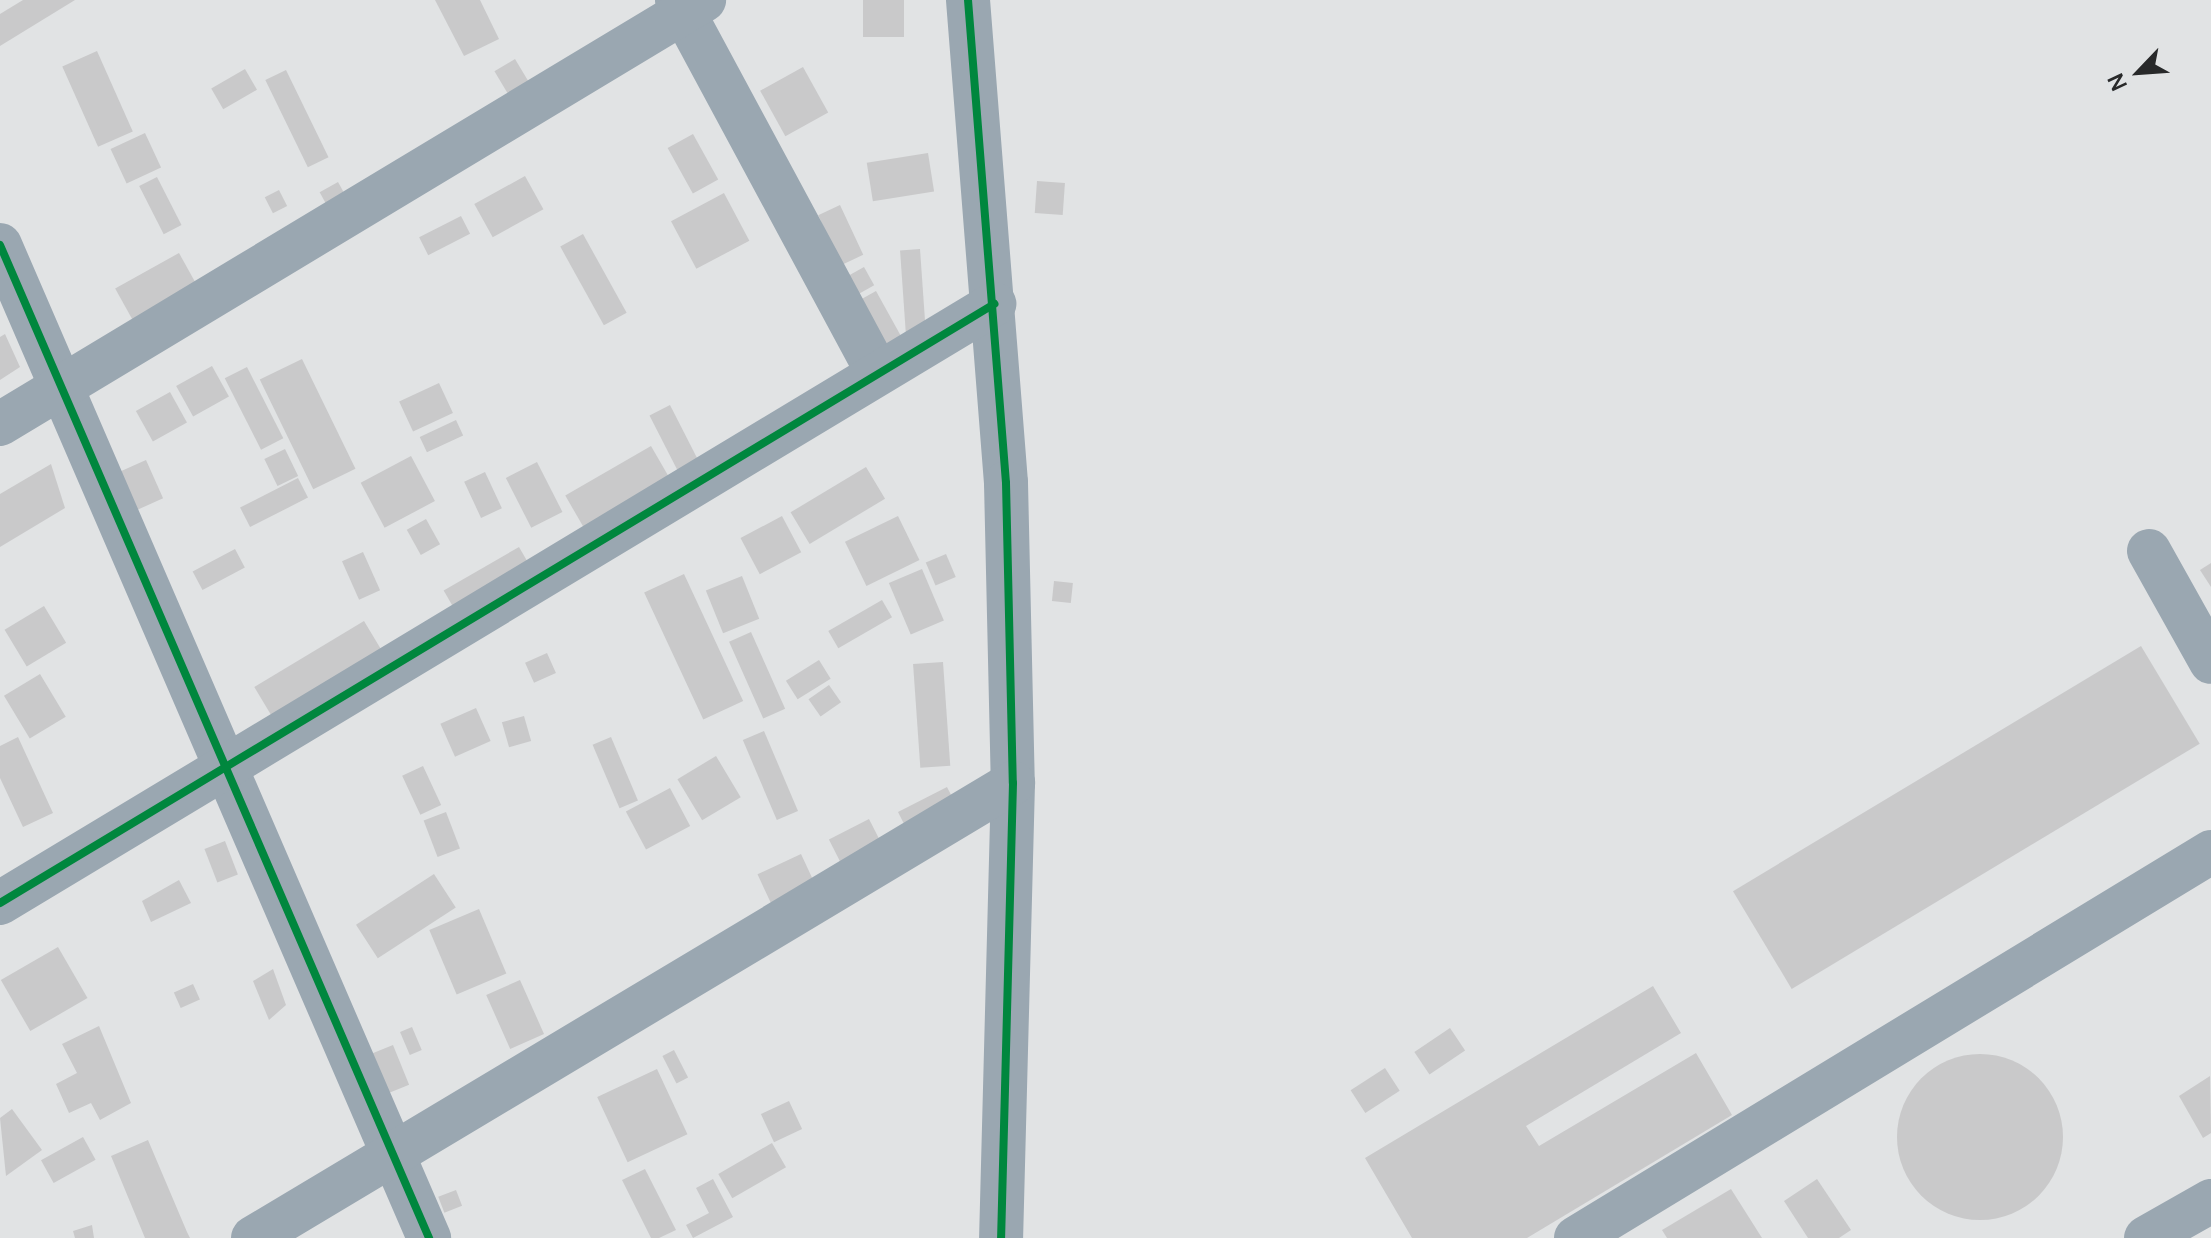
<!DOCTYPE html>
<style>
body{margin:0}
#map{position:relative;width:2211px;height:1238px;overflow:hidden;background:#e1e3e4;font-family:Manrope,sans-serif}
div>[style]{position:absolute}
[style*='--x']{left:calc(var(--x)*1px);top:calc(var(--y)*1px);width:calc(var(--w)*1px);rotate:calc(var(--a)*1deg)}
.building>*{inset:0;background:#c9c9ca;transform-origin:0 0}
.round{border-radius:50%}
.minor>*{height:44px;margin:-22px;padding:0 22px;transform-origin:22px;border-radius:22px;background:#9aa7b1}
.cycleway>*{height:8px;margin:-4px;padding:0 4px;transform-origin:4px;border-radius:4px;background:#00873e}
span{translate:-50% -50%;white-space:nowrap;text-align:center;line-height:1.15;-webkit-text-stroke:6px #e0e3e5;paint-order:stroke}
.north{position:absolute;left:2099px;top:32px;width:80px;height:80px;-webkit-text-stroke:6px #e0e3e5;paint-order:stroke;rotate:245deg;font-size:22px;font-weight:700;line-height:32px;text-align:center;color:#28292a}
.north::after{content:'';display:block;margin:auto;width:28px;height:36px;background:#28292a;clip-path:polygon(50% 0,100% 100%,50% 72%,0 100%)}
</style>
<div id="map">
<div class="building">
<div style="clip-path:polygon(23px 0,75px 0,0 46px,0 14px)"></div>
<div style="clip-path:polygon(435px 0,480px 0,499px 39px,464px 56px)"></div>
<div style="left:863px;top:0;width:41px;height:37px"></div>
<div style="left:97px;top:51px;width:88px;height:38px;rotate:66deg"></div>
<div style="left:515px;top:59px;width:37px;height:24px;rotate:59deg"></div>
<div style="left:803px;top:67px;width:52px;height:49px;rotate:61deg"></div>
<div style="left:245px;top:69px;width:24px;height:39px;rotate:60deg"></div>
<div style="left:286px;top:70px;width:97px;height:23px;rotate:64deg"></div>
<div style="left:145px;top:133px;width:38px;height:38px;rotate:65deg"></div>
<div style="left:693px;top:134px;width:52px;height:29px;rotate:61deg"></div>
<div style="left:928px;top:153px;width:39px;height:62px;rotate:81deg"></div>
<div style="left:525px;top:176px;width:38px;height:58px;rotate:61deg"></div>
<div style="left:157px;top:177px;width:54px;height:20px;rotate:63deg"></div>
<div style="left:1037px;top:181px;width:28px;height:32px;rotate:4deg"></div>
<div style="left:338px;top:182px;width:21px;height:21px;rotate:61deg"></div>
<div style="left:279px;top:190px;width:18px;height:16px;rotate:63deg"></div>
<div style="left:724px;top:193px;width:54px;height:60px;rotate:62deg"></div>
<div style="left:840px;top:205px;width:55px;height:24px;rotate:65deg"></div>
<div style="left:461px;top:216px;width:20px;height:47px;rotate:63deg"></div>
<div style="left:583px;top:234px;width:90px;height:26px;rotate:61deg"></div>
<div style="left:920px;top:249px;width:88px;height:20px;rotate:86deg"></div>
<div style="left:179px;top:253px;width:39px;height:73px;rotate:61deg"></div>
<div style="left:864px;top:267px;width:21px;height:23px;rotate:61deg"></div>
<div style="left:876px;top:291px;width:56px;height:21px;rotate:61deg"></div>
<div style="clip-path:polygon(5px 334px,20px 367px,0 380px,0 337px)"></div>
<div style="left:302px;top:359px;width:122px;height:47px;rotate:64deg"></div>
<div style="left:212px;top:366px;width:35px;height:41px;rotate:61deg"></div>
<div style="left:247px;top:367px;width:80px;height:25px;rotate:63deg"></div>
<div style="left:439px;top:383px;width:33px;height:44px;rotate:65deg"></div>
<div style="left:170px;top:392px;width:35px;height:39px;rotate:61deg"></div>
<div style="left:670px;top:405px;width:70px;height:23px;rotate:63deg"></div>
<div style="left:456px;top:420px;width:17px;height:40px;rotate:65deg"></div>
<div style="left:651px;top:446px;width:39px;height:99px;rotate:60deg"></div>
<div style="left:285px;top:449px;width:30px;height:23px;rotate:64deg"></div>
<div style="left:411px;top:456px;width:51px;height:57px;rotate:62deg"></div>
<div style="left:146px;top:460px;width:42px;height:35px;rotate:66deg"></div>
<div style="left:537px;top:462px;width:56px;height:35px;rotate:63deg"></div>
<div style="clip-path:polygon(51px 464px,65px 508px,0 547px,0 494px)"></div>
<div style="left:866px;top:467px;width:37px;height:88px;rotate:59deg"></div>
<div style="left:485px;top:472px;width:40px;height:23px;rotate:65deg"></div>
<div style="left:298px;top:478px;width:22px;height:65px;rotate:63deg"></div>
<div style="left:782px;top:516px;width:41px;height:47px;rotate:62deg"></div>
<div style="left:898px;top:516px;width:49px;height:59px;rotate:64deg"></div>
<div style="left:426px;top:519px;width:29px;height:22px;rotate:61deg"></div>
<div style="left:519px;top:547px;width:24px;height:87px;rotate:60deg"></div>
<div style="left:235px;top:549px;width:21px;height:48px;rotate:62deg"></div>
<div style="left:363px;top:552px;width:42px;height:23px;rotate:66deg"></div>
<div style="left:946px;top:554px;width:25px;height:22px;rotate:67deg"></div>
<div style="clip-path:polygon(2211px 563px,2211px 587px,2200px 570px)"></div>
<div style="left:922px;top:569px;width:56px;height:36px;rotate:67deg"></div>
<div style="left:684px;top:574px;width:140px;height:44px;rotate:65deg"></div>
<div style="left:742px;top:576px;width:46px;height:39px;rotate:68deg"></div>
<div style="left:1054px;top:581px;width:19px;height:20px;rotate:6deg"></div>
<div style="left:882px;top:600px;width:20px;height:62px;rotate:60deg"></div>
<div style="left:44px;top:606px;width:43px;height:46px;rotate:59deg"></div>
<div style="left:364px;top:621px;width:35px;height:128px;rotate:59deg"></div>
<div style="left:751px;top:632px;width:84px;height:24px;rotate:66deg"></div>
<div style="left:2141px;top:646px;width:114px;height:476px;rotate:59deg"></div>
<div style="left:547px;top:653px;width:22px;height:24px;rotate:66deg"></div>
<div style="left:819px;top:660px;width:22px;height:39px;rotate:58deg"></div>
<div style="left:943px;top:662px;width:104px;height:30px;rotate:86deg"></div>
<div style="left:40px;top:674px;width:50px;height:42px;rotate:59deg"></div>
<div style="left:829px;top:685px;width:21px;height:25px;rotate:55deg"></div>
<div style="left:476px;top:708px;width:36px;height:39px;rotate:66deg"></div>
<div style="left:524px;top:716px;width:26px;height:23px;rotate:74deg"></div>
<div style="left:764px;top:731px;width:87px;height:23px;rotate:67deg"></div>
<div style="clip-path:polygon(18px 737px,53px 813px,23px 827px,0 778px,0 746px)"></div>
<div style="left:611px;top:737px;width:69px;height:20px;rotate:67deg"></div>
<div style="left:716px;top:756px;width:48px;height:45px;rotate:59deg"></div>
<div style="left:423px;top:766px;width:43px;height:23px;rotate:65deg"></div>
<div style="left:947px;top:787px;width:25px;height:55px;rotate:63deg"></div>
<div style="left:670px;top:788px;width:43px;height:50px;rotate:62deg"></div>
<div style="left:446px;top:812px;width:39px;height:24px;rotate:69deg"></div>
<div style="left:869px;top:819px;width:28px;height:45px;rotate:63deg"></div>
<div style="left:225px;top:841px;width:36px;height:22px;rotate:69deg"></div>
<div style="left:801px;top:854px;width:40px;height:48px;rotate:65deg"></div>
<div style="left:434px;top:874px;width:40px;height:93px;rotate:57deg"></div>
<div style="clip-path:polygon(179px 880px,191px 903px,151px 922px,142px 901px)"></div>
<div style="left:479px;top:909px;width:70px;height:54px;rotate:67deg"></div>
<div style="left:58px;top:947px;width:59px;height:66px;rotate:60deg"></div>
<div style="clip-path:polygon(273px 969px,286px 1005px,269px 1020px,253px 981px)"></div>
<div style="left:520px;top:980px;width:59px;height:37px;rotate:66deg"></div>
<div style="left:193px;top:984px;width:17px;height:21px;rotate:66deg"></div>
<div style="clip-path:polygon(1653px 986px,1681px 1033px,1526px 1126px,1539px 1146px,1696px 1053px,1732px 1115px,1527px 1238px,1412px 1238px,1365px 1158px)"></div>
<div style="clip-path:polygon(99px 1026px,131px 1103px,100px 1120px,91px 1103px,69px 1113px,56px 1084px,77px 1073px,62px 1044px)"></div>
<div style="left:412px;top:1027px;width:25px;height:13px;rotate:67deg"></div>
<div style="left:1450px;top:1028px;width:27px;height:43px;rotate:56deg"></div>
<div style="left:393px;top:1045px;width:43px;height:22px;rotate:68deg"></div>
<div style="left:674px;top:1050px;width:31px;height:13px;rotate:63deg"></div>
<div class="round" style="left:1897px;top:1054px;width:166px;height:166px"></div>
<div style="left:1385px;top:1068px;width:27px;height:41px;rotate:57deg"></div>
<div style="left:657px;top:1069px;width:72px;height:66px;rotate:65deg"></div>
<div style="clip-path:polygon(2210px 1076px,2211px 1133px,2203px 1138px,2179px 1096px)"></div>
<div style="left:789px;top:1101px;width:31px;height:31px;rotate:65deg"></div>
<div style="clip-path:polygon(12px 1109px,42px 1150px,6px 1176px,0 1118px)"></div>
<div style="left:83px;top:1137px;width:26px;height:48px;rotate:61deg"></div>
<div style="clip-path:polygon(148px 1140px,187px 1232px,190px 1238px,145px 1238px,111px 1156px)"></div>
<div style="left:772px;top:1143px;width:28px;height:62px;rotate:60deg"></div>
<div style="clip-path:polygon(645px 1169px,676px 1230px,659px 1238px,651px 1238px,622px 1180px)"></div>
<div style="clip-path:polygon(713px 1179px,733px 1217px,693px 1238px,686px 1225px,709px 1213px,696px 1188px)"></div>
<div style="clip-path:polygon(1817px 1179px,1851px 1230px,1839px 1238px,1808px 1238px,1784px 1201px)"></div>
<div style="clip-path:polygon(1731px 1189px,1762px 1238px,1667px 1238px,1662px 1230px)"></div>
<div style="left:456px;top:1190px;width:17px;height:19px;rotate:69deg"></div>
<div style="clip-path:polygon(92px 1225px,94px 1238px,75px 1238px,73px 1231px)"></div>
</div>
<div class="minor">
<div style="--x:677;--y:0;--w:422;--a:61.7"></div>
<div style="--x:968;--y:0;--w:484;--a:85.5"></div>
<div style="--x:1006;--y:483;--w:300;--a:88.7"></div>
<div style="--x:1013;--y:783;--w:455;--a:91.5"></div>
<div style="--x:0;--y:245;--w:1082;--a:66.63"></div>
<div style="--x:0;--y:424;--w:822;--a:-31.06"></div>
<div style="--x:2149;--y:551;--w:127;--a:60.8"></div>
<div style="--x:0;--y:903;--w:1161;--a:-31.07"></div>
<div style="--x:253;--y:1238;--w:886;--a:-30.91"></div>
<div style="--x:1576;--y:1238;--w:743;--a:-31.29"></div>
<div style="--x:2146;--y:1238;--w:75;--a:-29.6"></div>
</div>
<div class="cycleway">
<div style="--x:968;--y:0;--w:484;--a:85.5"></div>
<div style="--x:1006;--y:483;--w:300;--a:88.7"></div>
<div style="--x:1013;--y:783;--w:455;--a:91.5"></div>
<div style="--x:0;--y:245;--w:1082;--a:66.63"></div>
<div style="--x:0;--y:903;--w:1161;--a:-31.07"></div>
</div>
<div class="north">N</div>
</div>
